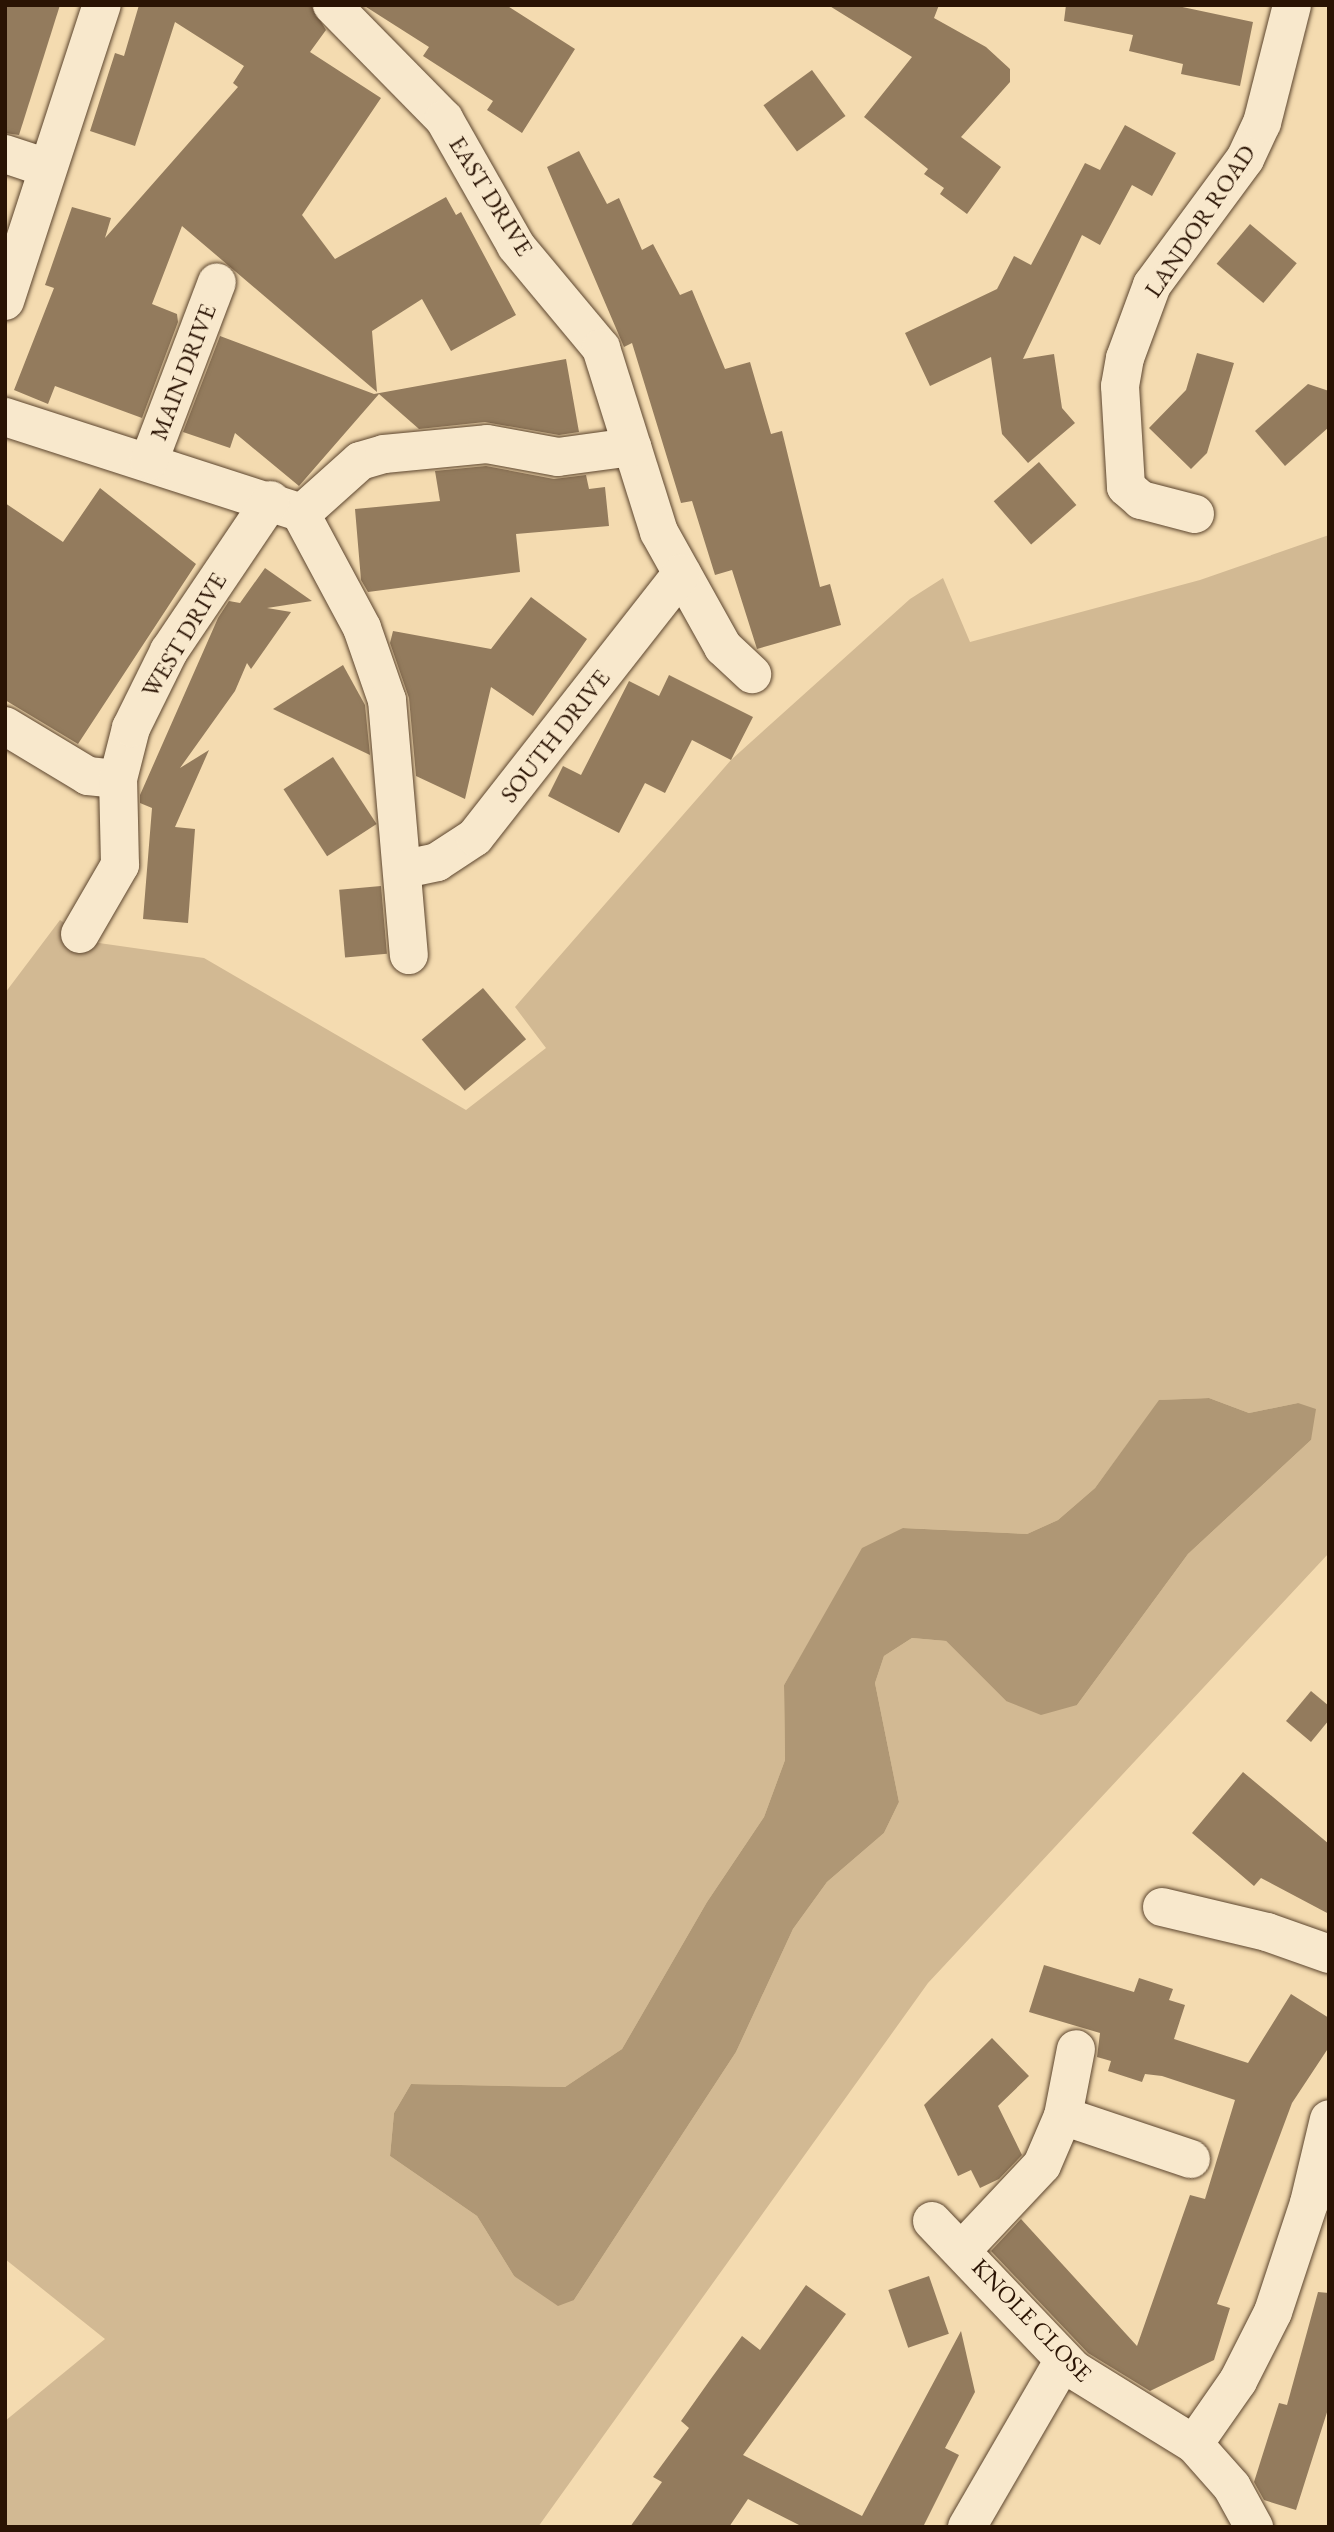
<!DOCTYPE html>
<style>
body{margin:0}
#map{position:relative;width:1334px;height:2532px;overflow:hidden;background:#f4dbb0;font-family:"EB Garamond",serif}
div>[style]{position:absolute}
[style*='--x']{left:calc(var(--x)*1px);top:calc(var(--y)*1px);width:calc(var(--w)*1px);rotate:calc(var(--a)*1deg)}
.green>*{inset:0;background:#d2b993}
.water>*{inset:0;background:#af9775}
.building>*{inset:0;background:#937b5d;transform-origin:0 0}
.roads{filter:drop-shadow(0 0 2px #5c452e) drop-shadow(0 0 2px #5c452e)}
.minor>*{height:38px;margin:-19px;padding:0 19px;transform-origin:19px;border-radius:19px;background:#f8e8cc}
span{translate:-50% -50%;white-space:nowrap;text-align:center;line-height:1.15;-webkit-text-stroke:5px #f8e8cc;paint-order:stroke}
.street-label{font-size:24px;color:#2a1303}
.frame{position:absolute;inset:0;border:7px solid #2a1303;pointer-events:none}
</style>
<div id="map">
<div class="green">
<div style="clip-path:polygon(evenodd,1329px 535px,1329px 1553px,928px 1983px,538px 2527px,5px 2527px,5px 2421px,105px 2339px,5px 2259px,5px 993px,60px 920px,92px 942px,204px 958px,466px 1110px,546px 1048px,515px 1007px,731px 760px,910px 599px,943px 578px,970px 642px,1200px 580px,1329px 535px,1209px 1398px,1249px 1413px,1298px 1403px,1311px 1440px,1188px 1554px,1077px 1705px,1006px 1701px,946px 1641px,912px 1638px,884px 1656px,875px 1683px,899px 1802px,884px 1833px,827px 1882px,793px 1929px,736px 2052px,574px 2300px,514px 2276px,477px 2216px,390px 2156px,394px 2113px,411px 2084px,565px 2087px,622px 2049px,707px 1902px,764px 1817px,785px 1760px,784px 1685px,818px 1627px,904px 1528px,1027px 1534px,1058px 1520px,1095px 1488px,1160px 1400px,1209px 1398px)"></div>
</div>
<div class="water">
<div style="clip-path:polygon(1209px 1398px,1249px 1413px,1298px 1403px,1316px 1409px,1311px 1440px,1188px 1554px,1077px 1705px,1041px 1715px,1006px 1701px,946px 1641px,912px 1638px,884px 1656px,875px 1683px,899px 1802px,884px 1833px,827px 1882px,793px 1929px,736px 2052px,574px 2300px,558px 2306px,514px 2276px,477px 2216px,390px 2156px,394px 2113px,411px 2084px,565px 2087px,622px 2049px,707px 1902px,764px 1817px,785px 1760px,784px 1685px,862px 1548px,903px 1528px,1027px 1534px,1058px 1520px,1095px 1488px,1159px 1400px)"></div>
</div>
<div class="building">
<div style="clip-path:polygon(5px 5px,60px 5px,19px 135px,5px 133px)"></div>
<div style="clip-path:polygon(139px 5px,311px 5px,326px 30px,310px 52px,381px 98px,302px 215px,335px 259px,446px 197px,456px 215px,461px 212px,516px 315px,451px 351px,422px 299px,372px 331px,377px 392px,182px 226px,152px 304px,177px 314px,178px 322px,142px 418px,55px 386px,48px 404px,14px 390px,54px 288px,45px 285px,72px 207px,111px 218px,105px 238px,238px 87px,233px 83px,244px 66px,175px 22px,135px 146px,90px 131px,115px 53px,124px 56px)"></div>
<div style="clip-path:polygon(363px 5px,506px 5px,575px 49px,522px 133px,487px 110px,493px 101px,423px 56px,429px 47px)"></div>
<div style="clip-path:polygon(828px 5px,939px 5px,934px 18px,986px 47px,1010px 69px,1010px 82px,961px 137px,1001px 167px,967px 214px,940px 194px,944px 188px,924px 174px,928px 169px,864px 117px,912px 57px)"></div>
<div style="clip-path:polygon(1066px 5px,1173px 5px,1253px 22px,1240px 86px,1181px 74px,1183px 64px,1129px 51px,1133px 35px,1064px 21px)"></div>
<div style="left:812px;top:70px;width:57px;height:60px;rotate:54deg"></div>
<div style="clip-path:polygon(1125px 125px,1176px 153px,1152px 196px,1132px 185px,1100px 245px,1082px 235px,1023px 359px,1054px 354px,1062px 408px,1075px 423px,1028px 463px,1002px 434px,991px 357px,930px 386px,905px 333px,997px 289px,1014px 256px,1031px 265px,1085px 163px,1100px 170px)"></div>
<div style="clip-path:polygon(579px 151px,607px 204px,619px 198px,642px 250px,653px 244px,680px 295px,692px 290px,725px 369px,750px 362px,771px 434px,782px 431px,820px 587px,830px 584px,841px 625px,757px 649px,732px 570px,715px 575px,692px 501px,681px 503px,632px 343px,624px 347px,547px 167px)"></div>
<div style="left:1250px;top:224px;width:61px;height:52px;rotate:40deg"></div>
<div style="clip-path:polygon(220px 336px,374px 394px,566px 359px,579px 432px,559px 435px,485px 422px,419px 429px,379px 394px,299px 486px,235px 433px,230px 448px,183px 432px)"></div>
<div style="clip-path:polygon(1197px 353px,1234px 363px,1207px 453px,1191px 469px,1149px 428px,1186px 390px)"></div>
<div style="clip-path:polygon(1308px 384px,1329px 391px,1329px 427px,1285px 466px,1255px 431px)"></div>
<div style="left:1039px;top:462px;width:57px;height:60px;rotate:49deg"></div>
<div style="clip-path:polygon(486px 466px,554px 479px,586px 475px,589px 489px,605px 487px,609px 526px,516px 534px,520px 572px,368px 592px,361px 580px,355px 509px,440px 501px,435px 471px)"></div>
<div style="clip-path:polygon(100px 488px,196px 564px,78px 744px,5px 700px,5px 503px,63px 542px)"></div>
<div style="clip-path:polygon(265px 568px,312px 601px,267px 608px,291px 612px,251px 669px,247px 663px,235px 691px,180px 768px,209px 750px,175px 827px,195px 829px,188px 923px,143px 919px,152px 808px,140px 803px,140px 795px,218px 618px,229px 601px,240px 603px)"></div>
<div style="clip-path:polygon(531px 597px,587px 639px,533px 716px,491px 687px,465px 799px,416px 776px,409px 698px,390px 643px,393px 631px,491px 649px)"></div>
<div style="clip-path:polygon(343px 665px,365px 705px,370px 755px,273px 709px)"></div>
<div style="clip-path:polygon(669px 675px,753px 717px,731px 760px,692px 740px,665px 793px,645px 783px,619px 833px,548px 796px,563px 766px,581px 775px,629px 681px,659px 696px)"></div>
<div style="left:333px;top:757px;width:80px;height:59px;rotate:57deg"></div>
<div style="left:381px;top:886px;width:68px;height:42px;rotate:85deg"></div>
<div style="left:483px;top:988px;width:67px;height:80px;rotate:50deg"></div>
<div style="clip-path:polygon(1311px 1691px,1329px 1706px,1329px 1720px,1311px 1742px,1286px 1721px)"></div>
<div style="clip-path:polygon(1243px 1772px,1329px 1844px,1329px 1914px,1261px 1878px,1254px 1886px,1192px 1833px)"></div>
<div style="clip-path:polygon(1044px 1965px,1134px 1992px,1139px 1978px,1173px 1989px,1169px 2000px,1185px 2005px,1174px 2039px,1248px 2063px,1291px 1994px,1329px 2018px,1329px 2047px,1292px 2103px,1217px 2304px,1230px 2308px,1214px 2360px,1150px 2391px,1088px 2353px,991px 2251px,1021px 2219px,1137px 2346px,1190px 2195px,1205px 2199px,1235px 2100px,1162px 2076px,1145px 2074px,1142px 2082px,1108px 2071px,1111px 2061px,1097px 2057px,1100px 2033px,1029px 2012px)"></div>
<div style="clip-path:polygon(992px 2038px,1029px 2076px,998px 2106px,1022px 2155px,999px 2179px,980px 2188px,971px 2170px,958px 2176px,924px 2105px)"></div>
<div style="left:929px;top:2276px;width:61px;height:43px;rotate:71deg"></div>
<div style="clip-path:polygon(806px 2285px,846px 2314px,743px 2455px,862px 2516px,961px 2331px,975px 2392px,945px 2448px,959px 2455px,923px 2527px,803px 2527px,748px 2499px,729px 2527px,630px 2527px,662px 2482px,653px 2477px,689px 2428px,681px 2421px,710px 2380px,742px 2336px,760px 2350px)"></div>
<div style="clip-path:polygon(1318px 2292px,1329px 2293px,1329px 2406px,1296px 2510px,1264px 2500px,1254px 2482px,1279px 2403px,1287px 2405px)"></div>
</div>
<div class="roads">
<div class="minor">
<div style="--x:332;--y:5;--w:160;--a:45.5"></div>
<div style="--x:444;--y:119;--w:146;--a:60.4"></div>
<div style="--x:516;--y:246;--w:133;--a:50.2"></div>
<div style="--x:601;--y:348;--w:193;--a:72.5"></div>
<div style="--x:659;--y:532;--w:132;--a:60.9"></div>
<div style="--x:723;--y:647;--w:40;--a:43"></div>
<div style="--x:5;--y:154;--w:44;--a:18.4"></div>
<div style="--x:5;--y:301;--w:311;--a:-71.9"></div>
<div style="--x:5;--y:417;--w:303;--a:17.9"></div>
<div style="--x:149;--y:461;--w:191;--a:-69.2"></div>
<div style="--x:301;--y:514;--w:129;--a:61.8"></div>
<div style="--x:362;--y:628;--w:76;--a:70.9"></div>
<div style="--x:387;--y:700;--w:256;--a:85.1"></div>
<div style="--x:301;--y:514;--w:79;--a:-41.9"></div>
<div style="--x:360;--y:461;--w:25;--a:-16"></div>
<div style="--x:384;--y:454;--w:103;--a:-5.5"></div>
<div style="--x:487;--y:444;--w:72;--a:10.4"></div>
<div style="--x:558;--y:457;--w:75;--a:-7.7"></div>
<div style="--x:1195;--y:514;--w:56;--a:-165.5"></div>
<div style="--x:1141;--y:500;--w:20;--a:-139"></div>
<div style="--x:1126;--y:487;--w:101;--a:-93.4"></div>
<div style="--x:1120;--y:386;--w:28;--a:-80"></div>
<div style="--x:1125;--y:358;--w:78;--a:-69.7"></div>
<div style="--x:1152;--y:285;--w:157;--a:-53.6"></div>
<div style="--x:1245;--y:159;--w:40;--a:-65"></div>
<div style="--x:1262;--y:123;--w:122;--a:-75.7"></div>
<div style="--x:5;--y:726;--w:97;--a:31.1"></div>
<div style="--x:88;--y:776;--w:30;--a:6"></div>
<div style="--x:405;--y:869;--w:33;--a:-12"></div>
<div style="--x:437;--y:862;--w:45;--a:-33.3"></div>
<div style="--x:475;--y:837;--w:335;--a:-51.9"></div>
<div style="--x:80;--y:934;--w:80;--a:-59.9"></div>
<div style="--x:120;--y:865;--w:86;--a:-91.3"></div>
<div style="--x:118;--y:779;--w:53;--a:-75.7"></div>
<div style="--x:131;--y:728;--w:86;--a:-63.7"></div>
<div style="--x:169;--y:651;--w:182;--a:-56"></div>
<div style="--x:1162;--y:1907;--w:108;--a:13.4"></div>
<div style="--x:1267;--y:1932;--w:66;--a:19.5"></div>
<div style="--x:1063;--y:2116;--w:135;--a:18.6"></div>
<div style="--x:932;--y:2221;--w:206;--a:46.4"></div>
<div style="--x:1074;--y:2370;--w:141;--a:31.7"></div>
<div style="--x:1194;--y:2444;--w:57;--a:48.5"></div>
<div style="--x:1232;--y:2487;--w:46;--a:61.2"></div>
<div style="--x:963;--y:2249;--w:115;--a:-46.8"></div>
<div style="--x:1042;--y:2165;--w:53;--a:-66.8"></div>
<div style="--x:1063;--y:2116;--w:68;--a:-79"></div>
<div style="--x:1194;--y:2444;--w:77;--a:-55.1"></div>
<div style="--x:1238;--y:2381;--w:77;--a:-63.1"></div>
<div style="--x:1273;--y:2312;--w:115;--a:-71.7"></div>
<div style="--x:1309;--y:2203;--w:86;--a:-76.6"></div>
<div style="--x:967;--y:2527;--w:193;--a:-59.9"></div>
</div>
</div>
<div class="street-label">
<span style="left:491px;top:196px;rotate:58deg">EAST DRIVE</span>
<span style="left:1200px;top:221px;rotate:-56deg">LANDOR ROAD</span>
<span style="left:183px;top:372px;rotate:-69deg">MAIN DRIVE</span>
<span style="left:184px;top:635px;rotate:-59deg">WEST DRIVE</span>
<span style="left:555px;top:736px;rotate:-52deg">SOUTH DRIVE</span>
<span style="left:1032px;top:2320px;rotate:46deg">KNOLE CLOSE</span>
</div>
<div class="frame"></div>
</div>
